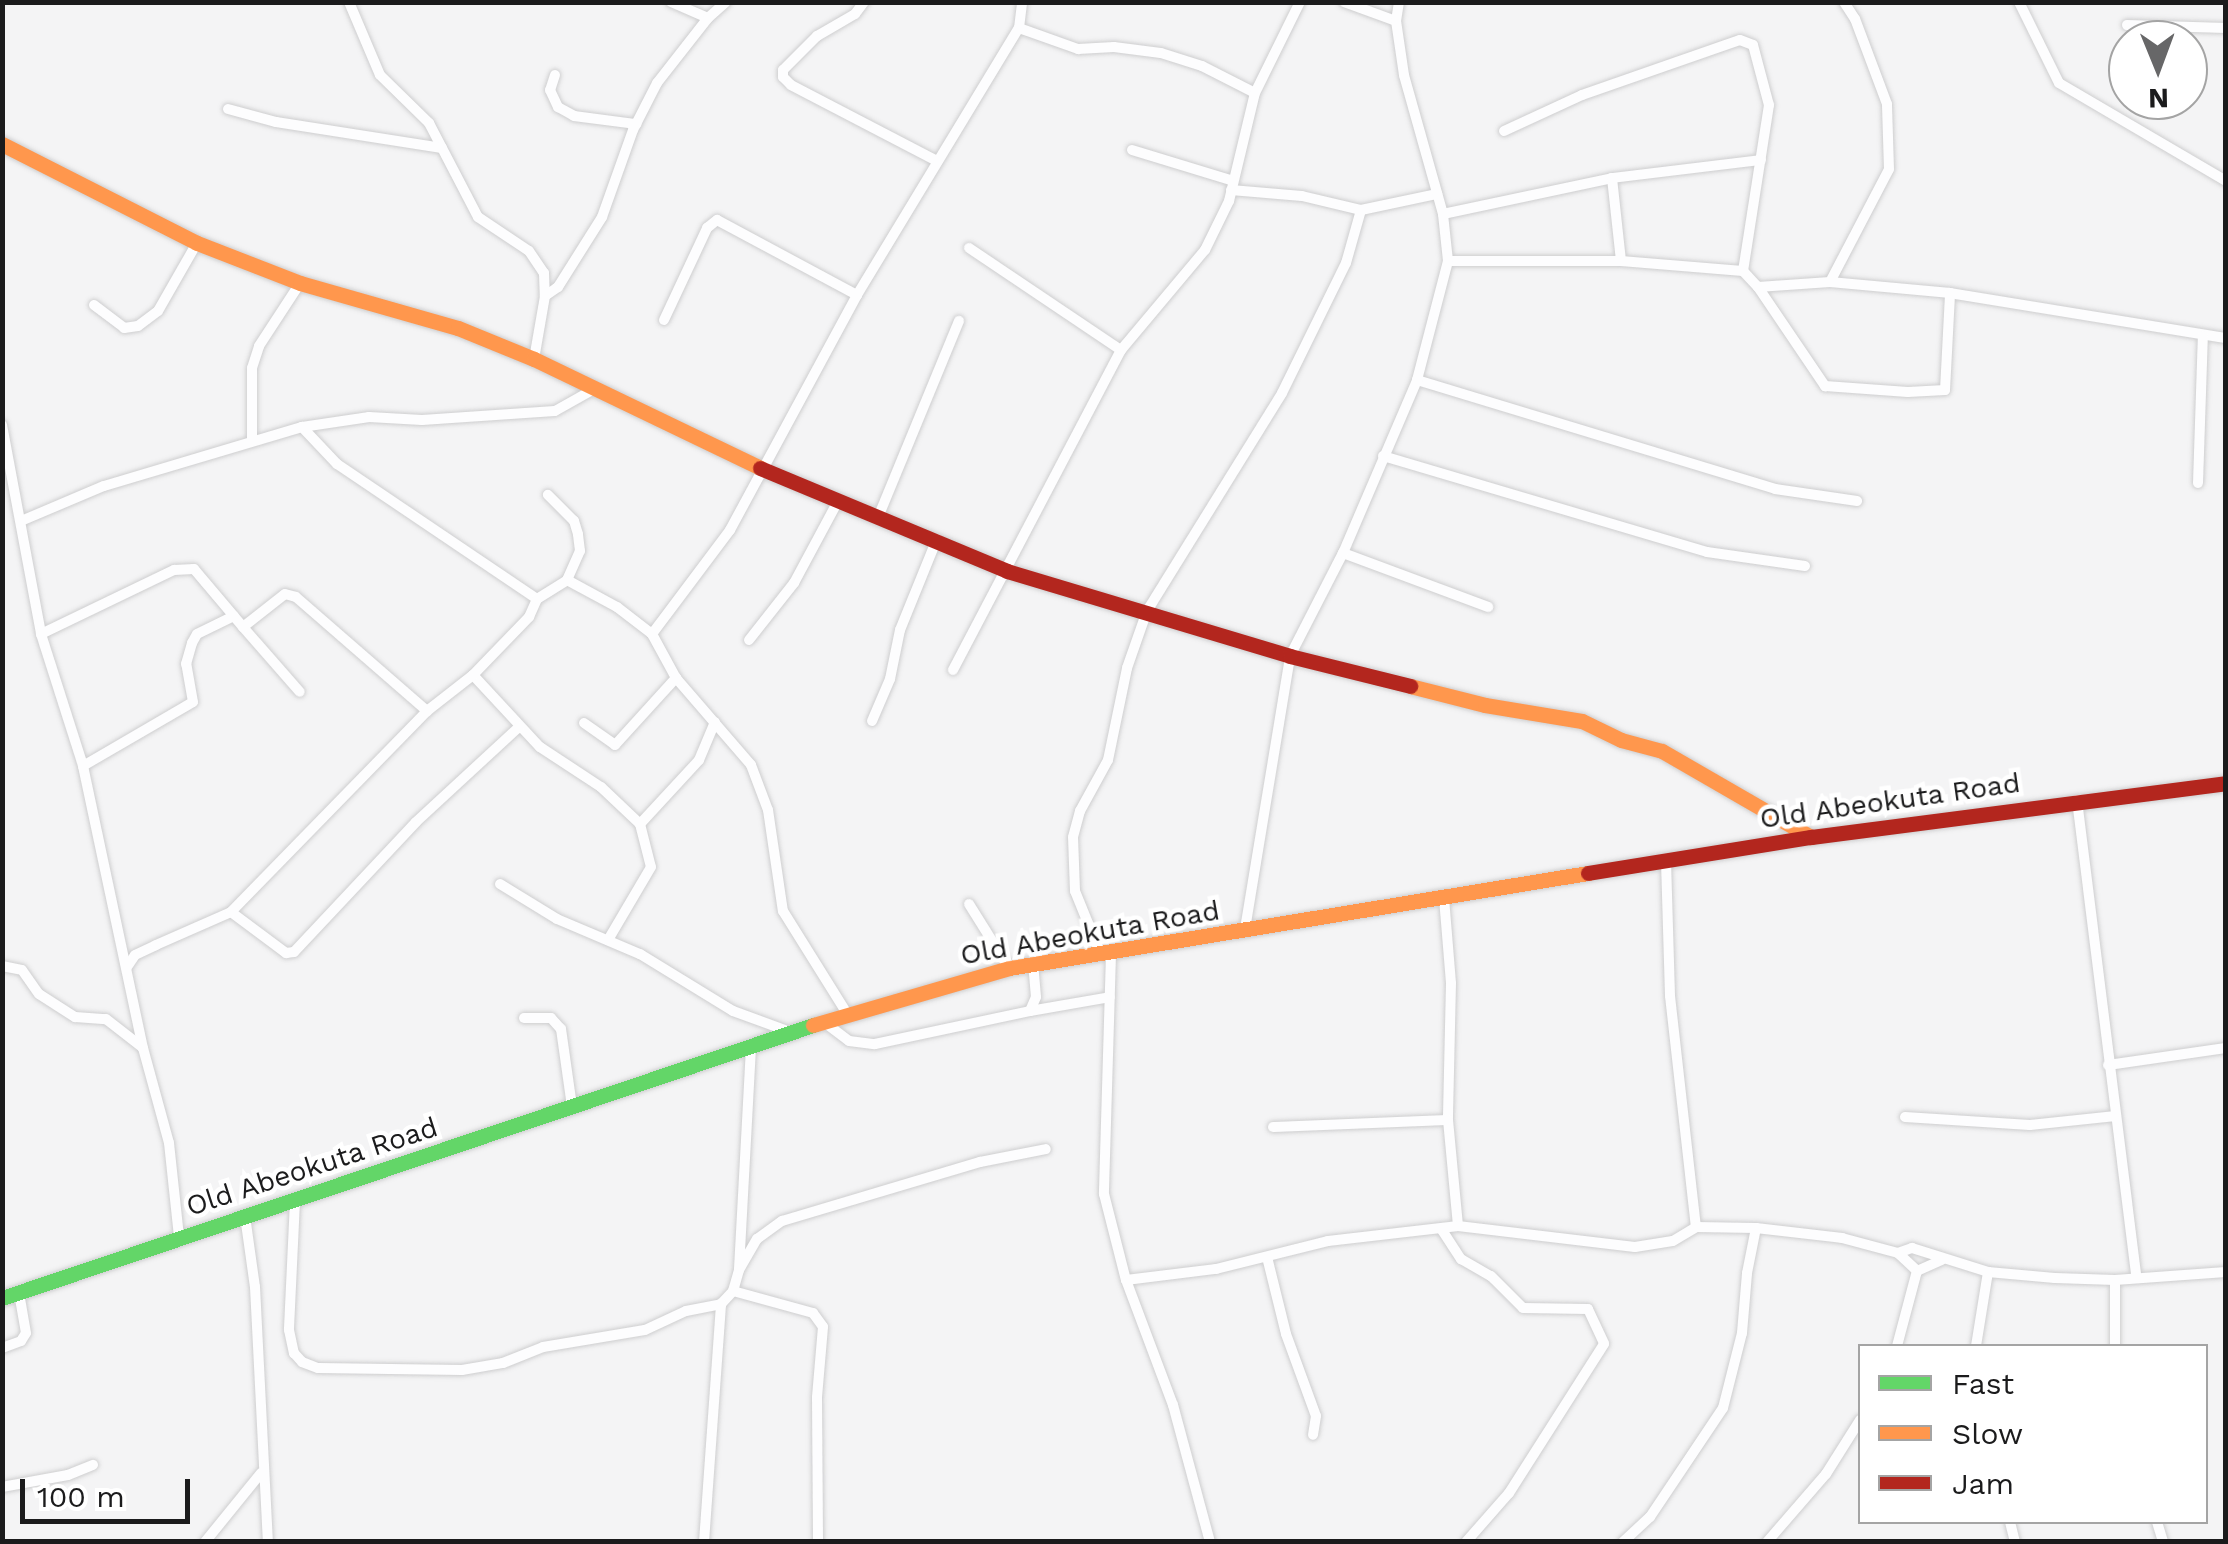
<!DOCTYPE html>
<style>
body{margin:0}
#map{position:relative;width:2228px;height:1544px;overflow:hidden;background:#f4f4f5;font-family:"Work Sans",sans-serif}
div>[style]{position:absolute}
[style*='--x']{left:calc(var(--x)*1px);top:calc(var(--y)*1px);width:calc(var(--w)*1px);rotate:calc(var(--a)*1deg)}
.roads{filter:drop-shadow(0 0 2px #cececf) drop-shadow(0 0 2px #cececf)}
.street>*{height:10px;margin:-5px;padding:0 5px;transform-origin:5px;border-radius:5px;background:#fdfdfe}
.fast>*{height:15px;margin:-7.5px;padding:0 7.5px;transform-origin:7.5px;border-radius:7.5px;background:#63d668}
.slow>*{height:15px;margin:-7.5px;padding:0 7.5px;transform-origin:7.5px;border-radius:7.5px;background:#ff974d}
.jam>*{height:15px;margin:-7.5px;padding:0 7.5px;transform-origin:7.5px;border-radius:7.5px;background:#b3261e}
span{translate:-50% -50%;white-space:nowrap;text-align:center;line-height:1.15;-webkit-text-stroke:9px #fff;paint-order:stroke}
.street-label{font-size:28px;color:#1b1b1c}
.frame{position:absolute;inset:0;border:5px solid #1b1b1c;pointer-events:none}
.legend{position:absolute;left:1858px;top:1344px;width:350px;height:180px;box-sizing:border-box;background:#fff;border:2px solid #a4a4a4;margin:0;padding:12px 18px;list-style:none;font-size:30px;color:#1b1b1c}
.legend li{display:flex;align-items:center;gap:20px;height:50px}
.legend b{width:50px;border:2px solid #a4a4a4}
.north{position:absolute;left:2108px;top:20px;width:100px;height:100px;box-sizing:border-box;background:#fff;border:2px solid #a4a4a4;border-radius:50%;rotate:179deg;font-size:28px;font-weight:700;line-height:40px;text-align:center;color:#1b1b1c}
.north::after{content:'';display:block;margin:auto;width:35px;height:45px;background:#676768;clip-path:polygon(50% 0,100% 100%,50% 72%,0 100%)}
.scale{position:absolute;left:20px;top:1479px;width:170px;height:45px;box-sizing:border-box;border:5px solid #1b1b1c;border-top:0;padding-left:12px;font-size:30px;line-height:35px;white-space:nowrap;color:#1b1b1c;-webkit-text-stroke:8px #fff;paint-order:stroke}
</style>
<div id="map">
<div class="roads">
<div class="street">
<div style="--x:349;--y:2;--w:79;--a:67"></div>
<div style="--x:380;--y:75;--w:69;--a:44.4"></div>
<div style="--x:429;--y:123;--w:106;--a:62.5"></div>
<div style="--x:478;--y:217;--w:61;--a:33.7"></div>
<div style="--x:529;--y:251;--w:27;--a:56"></div>
<div style="--x:544;--y:273;--w:23;--a:88"></div>
<div style="--x:545;--y:296;--w:64;--a:99.9"></div>
<div style="--x:671;--y:2;--w:40;--a:23.4"></div>
<div style="--x:864;--y:2;--w:15;--a:127"></div>
<div style="--x:855;--y:14;--w:44;--a:149.9"></div>
<div style="--x:817;--y:36;--w:48;--a:135"></div>
<div style="--x:783;--y:70;--w:7;--a:90"></div>
<div style="--x:783;--y:77;--w:11;--a:45"></div>
<div style="--x:791;--y:85;--w:165;--a:27.5"></div>
<div style="--x:1344;--y:2;--w:55;--a:20.1"></div>
<div style="--x:2019;--y:2;--w:90;--a:63.7"></div>
<div style="--x:2059;--y:83;--w:194;--a:30.4"></div>
<div style="--x:2127;--y:25;--w:99;--a:1.7"></div>
<div style="--x:1019;--y:28;--w:63;--a:19.6"></div>
<div style="--x:1078;--y:49;--w:36;--a:-3"></div>
<div style="--x:1114;--y:47;--w:47;--a:7.3"></div>
<div style="--x:1161;--y:53;--w:43;--a:17.6"></div>
<div style="--x:1202;--y:66;--w:59;--a:27"></div>
<div style="--x:555;--y:75;--w:16;--a:108"></div>
<div style="--x:550;--y:90;--w:19;--a:65"></div>
<div style="--x:558;--y:107;--w:18;--a:29"></div>
<div style="--x:574;--y:116;--w:63;--a:7.4"></div>
<div style="--x:228;--y:109;--w:50;--a:15.2"></div>
<div style="--x:276;--y:122;--w:168;--a:8.9"></div>
<div style="--x:1504;--y:131;--w:86;--a:-24.8"></div>
<div style="--x:1582;--y:95;--w:167;--a:-19.2"></div>
<div style="--x:1740;--y:40;--w:14;--a:21"></div>
<div style="--x:1753;--y:45;--w:62;--a:75.1"></div>
<div style="--x:1769;--y:105;--w:168;--a:98.9"></div>
<div style="--x:1132;--y:150;--w:102;--a:17"></div>
<div style="--x:1612;--y:178;--w:83;--a:83.8"></div>
<div style="--x:1231;--y:190;--w:71;--a:4.8"></div>
<div style="--x:1302;--y:196;--w:61;--a:13.3"></div>
<div style="--x:1361;--y:210;--w:78;--a:-11.9"></div>
<div style="--x:1443;--y:214;--w:173;--a:-12"></div>
<div style="--x:1612;--y:178;--w:150;--a:-6.9"></div>
<div style="--x:969;--y:248;--w:183;--a:33.9"></div>
<div style="--x:1448;--y:261;--w:173;--a:0"></div>
<div style="--x:1621;--y:261;--w:122;--a:4.7"></div>
<div style="--x:1743;--y:271;--w:22;--a:47"></div>
<div style="--x:1758;--y:287;--w:72;--a:-4"></div>
<div style="--x:1830;--y:282;--w:121;--a:5.2"></div>
<div style="--x:1950;--y:293;--w:280;--a:9.3"></div>
<div style="--x:1830;--y:282;--w:127;--a:-62.4"></div>
<div style="--x:1889;--y:169;--w:65;--a:-91.8"></div>
<div style="--x:1887;--y:104;--w:91;--a:-110.6"></div>
<div style="--x:1855;--y:19;--w:20;--a:-123"></div>
<div style="--x:1758;--y:287;--w:120;--a:55.9"></div>
<div style="--x:1825;--y:386;--w:83;--a:4.1"></div>
<div style="--x:1908;--y:392;--w:37;--a:-3"></div>
<div style="--x:1945;--y:390;--w:97;--a:-87"></div>
<div style="--x:545;--y:296;--w:16;--a:-35"></div>
<div style="--x:558;--y:287;--w:83;--a:-57.8"></div>
<div style="--x:602;--y:217;--w:92;--a:-70.4"></div>
<div style="--x:633;--y:130;--w:53;--a:-62.9"></div>
<div style="--x:657;--y:83;--w:83;--a:-51.9"></div>
<div style="--x:708;--y:18;--w:24;--a:-42"></div>
<div style="--x:94;--y:305;--w:38;--a:37"></div>
<div style="--x:124;--y:328;--w:14;--a:-8"></div>
<div style="--x:138;--y:326;--w:25;--a:-37"></div>
<div style="--x:158;--y:311;--w:78;--a:-60.2"></div>
<div style="--x:664;--y:320;--w:102;--a:-64.9"></div>
<div style="--x:707;--y:228;--w:13;--a:-39"></div>
<div style="--x:717;--y:220;--w:159;--a:28.2"></div>
<div style="--x:1417;--y:380;--w:374;--a:16.9"></div>
<div style="--x:1775;--y:489;--w:83;--a:8.3"></div>
<div style="--x:2;--y:425;--w:213;--a:79.4"></div>
<div style="--x:41;--y:634;--w:139;--a:72.3"></div>
<div style="--x:83;--y:766;--w:288;--a:78"></div>
<div style="--x:143;--y:1048;--w:98;--a:74.7"></div>
<div style="--x:169;--y:1143;--w:94;--a:83.9"></div>
<div style="--x:302;--y:427;--w:51;--a:46.6"></div>
<div style="--x:337;--y:464;--w:241;--a:34"></div>
<div style="--x:252;--y:439;--w:71;--a:-90"></div>
<div style="--x:252;--y:368;--w:23;--a:-72"></div>
<div style="--x:259;--y:346;--w:75;--a:-56.9"></div>
<div style="--x:1383;--y:456;--w:338;--a:16.5"></div>
<div style="--x:1707;--y:552;--w:99;--a:8.1"></div>
<div style="--x:2198;--y:483;--w:147;--a:-88.1"></div>
<div style="--x:879;--y:515;--w:210;--a:-67.6"></div>
<div style="--x:21;--y:521;--w:90;--a:-22.9"></div>
<div style="--x:104;--y:486;--w:207;--a:-16.6"></div>
<div style="--x:302;--y:427;--w:68;--a:-8.5"></div>
<div style="--x:369;--y:417;--w:53;--a:3.2"></div>
<div style="--x:422;--y:420;--w:133;--a:-3.9"></div>
<div style="--x:555;--y:411;--w:47;--a:-29.3"></div>
<div style="--x:1343;--y:553;--w:155;--a:20.4"></div>
<div style="--x:567;--y:580;--w:57;--a:28.4"></div>
<div style="--x:617;--y:607;--w:44;--a:37.6"></div>
<div style="--x:652;--y:634;--w:50;--a:61.4"></div>
<div style="--x:676;--y:678;--w:115;--a:49.2"></div>
<div style="--x:751;--y:765;--w:48;--a:69.3"></div>
<div style="--x:768;--y:810;--w:102;--a:81.6"></div>
<div style="--x:783;--y:911;--w:123;--a:58"></div>
<div style="--x:243;--y:627;--w:86;--a:48.8"></div>
<div style="--x:41;--y:634;--w:148;--a:-25.7"></div>
<div style="--x:174;--y:570;--w:20;--a:-3"></div>
<div style="--x:194;--y:569;--w:76;--a:49.8"></div>
<div style="--x:243;--y:627;--w:53;--a:-38.2"></div>
<div style="--x:285;--y:594;--w:11;--a:15"></div>
<div style="--x:296;--y:597;--w:174;--a:41"></div>
<div style="--x:652;--y:634;--w:130;--a:-53.1"></div>
<div style="--x:730;--y:530;--w:267;--a:-61.6"></div>
<div style="--x:857;--y:295;--w:312;--a:-58.8"></div>
<div style="--x:1019;--y:28;--w:26;--a:-83"></div>
<div style="--x:749;--y:640;--w:73;--a:-51.7"></div>
<div style="--x:794;--y:583;--w:95;--a:-61.8"></div>
<div style="--x:953;--y:670;--w:361;--a:-62.3"></div>
<div style="--x:1121;--y:350;--w:131;--a:-50"></div>
<div style="--x:1205;--y:250;--w:55;--a:-63.9"></div>
<div style="--x:1229;--y:201;--w:111;--a:-76.5"></div>
<div style="--x:1255;--y:93;--w:102;--a:-63.7"></div>
<div style="--x:473;--y:675;--w:98;--a:47.1"></div>
<div style="--x:540;--y:747;--w:73;--a:33.3"></div>
<div style="--x:601;--y:787;--w:54;--a:43.5"></div>
<div style="--x:640;--y:824;--w:44;--a:75.7"></div>
<div style="--x:651;--y:867;--w:85;--a:120.5"></div>
<div style="--x:872;--y:721;--w:46;--a:-66.8"></div>
<div style="--x:890;--y:679;--w:50;--a:-78.5"></div>
<div style="--x:900;--y:630;--w:98;--a:-67.9"></div>
<div style="--x:584;--y:723;--w:38;--a:35"></div>
<div style="--x:615;--y:745;--w:91;--a:-47.7"></div>
<div style="--x:83;--y:766;--w:127;--a:-30.2"></div>
<div style="--x:193;--y:702;--w:39;--a:-100"></div>
<div style="--x:186;--y:664;--w:22;--a:-74"></div>
<div style="--x:192;--y:643;--w:10;--a:-61"></div>
<div style="--x:197;--y:634;--w:41;--a:-25.9"></div>
<div style="--x:2077;--y:800;--w:480;--a:82.9"></div>
<div style="--x:640;--y:824;--w:87;--a:-47.3"></div>
<div style="--x:699;--y:760;--w:41;--a:-67.2"></div>
<div style="--x:1666;--y:861;--w:135;--a:88.3"></div>
<div style="--x:1670;--y:996;--w:232;--a:83.6"></div>
<div style="--x:500;--y:884;--w:67;--a:31.6"></div>
<div style="--x:557;--y:919;--w:90;--a:22.9"></div>
<div style="--x:640;--y:954;--w:109;--a:31.5"></div>
<div style="--x:733;--y:1011;--w:55;--a:20.1"></div>
<div style="--x:1444;--y:898;--w:85;--a:85.3"></div>
<div style="--x:1451;--y:983;--w:137;--a:91.3"></div>
<div style="--x:1448;--y:1120;--w:106;--a:84.6"></div>
<div style="--x:969;--y:904;--w:75;--a:58"></div>
<div style="--x:231;--y:912;--w:69;--a:36.7"></div>
<div style="--x:286;--y:953;--w:8;--a:-7"></div>
<div style="--x:294;--y:952;--w:178;--a:-46.8"></div>
<div style="--x:416;--y:822;--w:140;--a:-42.7"></div>
<div style="--x:1245;--y:929;--w:277;--a:-80.6"></div>
<div style="--x:1290;--y:656;--w:116;--a:-62.8"></div>
<div style="--x:1343;--y:553;--w:188;--a:-66.8"></div>
<div style="--x:1417;--y:380;--w:123;--a:-75.4"></div>
<div style="--x:1448;--y:261;--w:47;--a:-96.1"></div>
<div style="--x:1443;--y:214;--w:144;--a:-105.7"></div>
<div style="--x:1404;--y:75;--w:55;--a:-98.4"></div>
<div style="--x:1396;--y:21;--w:19;--a:-81"></div>
<div style="--x:1111;--y:954;--w:240;--a:91.7"></div>
<div style="--x:1104;--y:1194;--w:89;--a:75.7"></div>
<div style="--x:1126;--y:1280;--w:134;--a:69.4"></div>
<div style="--x:1173;--y:1405;--w:142;--a:74.9"></div>
<div style="--x:1101;--y:955;--w:69;--a:-112.1"></div>
<div style="--x:1075;--y:891;--w:54;--a:-92.1"></div>
<div style="--x:1073;--y:837;--w:27;--a:-75"></div>
<div style="--x:1080;--y:811;--w:58;--a:-61.2"></div>
<div style="--x:1108;--y:760;--w:94;--a:-78.3"></div>
<div style="--x:1127;--y:668;--w:60;--a:-70.7"></div>
<div style="--x:1147;--y:611;--w:256;--a:-58.2"></div>
<div style="--x:1282;--y:393;--w:145;--a:-63.8"></div>
<div style="--x:1346;--y:263;--w:55;--a:-74.2"></div>
<div style="--x:2;--y:966;--w:20;--a:11"></div>
<div style="--x:22;--y:970;--w:29;--a:55"></div>
<div style="--x:39;--y:994;--w:43;--a:32.6"></div>
<div style="--x:75;--y:1017;--w:31;--a:4"></div>
<div style="--x:106;--y:1019;--w:46;--a:37.9"></div>
<div style="--x:127;--y:967;--w:14;--a:-56"></div>
<div style="--x:135;--y:955;--w:23;--a:-25"></div>
<div style="--x:156;--y:945;--w:82;--a:-23.7"></div>
<div style="--x:231;--y:912;--w:281;--a:-45.7"></div>
<div style="--x:427;--y:711;--w:58;--a:-38"></div>
<div style="--x:473;--y:675;--w:81;--a:-46"></div>
<div style="--x:529;--y:617;--w:20;--a:-66"></div>
<div style="--x:537;--y:599;--w:36;--a:-32"></div>
<div style="--x:567;--y:580;--w:32;--a:-66"></div>
<div style="--x:580;--y:551;--w:17;--a:-97"></div>
<div style="--x:578;--y:534;--w:14;--a:-107"></div>
<div style="--x:574;--y:521;--w:37;--a:-135"></div>
<div style="--x:1030;--y:1011;--w:81;--a:-9.9"></div>
<div style="--x:524;--y:1018;--w:27;--a:0"></div>
<div style="--x:551;--y:1018;--w:15;--a:48"></div>
<div style="--x:561;--y:1029;--w:78;--a:81.9"></div>
<div style="--x:824;--y:1022;--w:31;--a:37"></div>
<div style="--x:849;--y:1041;--w:26;--a:7"></div>
<div style="--x:875;--y:1044;--w:158;--a:-12"></div>
<div style="--x:1030;--y:1011;--w:15;--a:-67"></div>
<div style="--x:1036;--y:997;--w:33;--a:-95"></div>
<div style="--x:2108;--y:1065;--w:119;--a:-8.2"></div>
<div style="--x:1905;--y:1117;--w:125;--a:3.7"></div>
<div style="--x:2030;--y:1125;--w:86;--a:-6"></div>
<div style="--x:1273;--y:1127;--w:175;--a:-2.3"></div>
<div style="--x:295;--y:1201;--w:129;--a:92.7"></div>
<div style="--x:289;--y:1330;--w:24;--a:78"></div>
<div style="--x:294;--y:1353;--w:12;--a:48"></div>
<div style="--x:302;--y:1362;--w:17;--a:21"></div>
<div style="--x:318;--y:1368;--w:144;--a:0.8"></div>
<div style="--x:462;--y:1370;--w:42;--a:-9.7"></div>
<div style="--x:503;--y:1363;--w:43;--a:-21.8"></div>
<div style="--x:543;--y:1347;--w:103;--a:-9.5"></div>
<div style="--x:645;--y:1330;--w:45;--a:-24.9"></div>
<div style="--x:686;--y:1311;--w:36;--a:-11"></div>
<div style="--x:721;--y:1304;--w:18;--a:-47"></div>
<div style="--x:733;--y:1291;--w:22;--a:-74"></div>
<div style="--x:739;--y:1270;--w:36;--a:-60"></div>
<div style="--x:757;--y:1239;--w:31;--a:-36"></div>
<div style="--x:782;--y:1221;--w:207;--a:-16.6"></div>
<div style="--x:980;--y:1162;--w:67;--a:-11.1"></div>
<div style="--x:245;--y:1216;--w:72;--a:82"></div>
<div style="--x:255;--y:1287;--w:255;--a:87.1"></div>
<div style="--x:1442;--y:1230;--w:35;--a:57"></div>
<div style="--x:1461;--y:1259;--w:34;--a:30"></div>
<div style="--x:1491;--y:1276;--w:45;--a:45"></div>
<div style="--x:1523;--y:1308;--w:65;--a:0.9"></div>
<div style="--x:1588;--y:1309;--w:38;--a:65"></div>
<div style="--x:1604;--y:1344;--w:177;--a:122.5"></div>
<div style="--x:1509;--y:1493;--w:65;--a:131.3"></div>
<div style="--x:1898;--y:1253;--w:26;--a:43"></div>
<div style="--x:1917;--y:1271;--w:27;--a:-24"></div>
<div style="--x:1267;--y:1257;--w:79;--a:76.1"></div>
<div style="--x:1286;--y:1334;--w:87;--a:69.9"></div>
<div style="--x:1316;--y:1416;--w:19;--a:99"></div>
<div style="--x:739;--y:1269;--w:222;--a:-86.9"></div>
<div style="--x:1126;--y:1280;--w:91;--a:-7"></div>
<div style="--x:1216;--y:1269;--w:115;--a:-14"></div>
<div style="--x:1328;--y:1241;--w:131;--a:-6.6"></div>
<div style="--x:1458;--y:1226;--w:178;--a:6.8"></div>
<div style="--x:1635;--y:1247;--w:38;--a:-9"></div>
<div style="--x:1673;--y:1241;--w:27;--a:-31"></div>
<div style="--x:1696;--y:1227;--w:60;--a:1"></div>
<div style="--x:1756;--y:1228;--w:87;--a:6.6"></div>
<div style="--x:1842;--y:1238;--w:58;--a:15"></div>
<div style="--x:1898;--y:1253;--w:15;--a:-20"></div>
<div style="--x:1912;--y:1248;--w:80;--a:17.5"></div>
<div style="--x:1988;--y:1272;--w:67;--a:5.1"></div>
<div style="--x:2055;--y:1278;--w:60;--a:1.9"></div>
<div style="--x:2115;--y:1280;--w:111;--a:-4.1"></div>
<div style="--x:733;--y:1291;--w:83;--a:15.4"></div>
<div style="--x:813;--y:1313;--w:17;--a:54"></div>
<div style="--x:823;--y:1327;--w:70;--a:94.9"></div>
<div style="--x:817;--y:1397;--w:145;--a:89.6"></div>
<div style="--x:1897;--y:1346;--w:78;--a:-75.1"></div>
<div style="--x:1976;--y:1346;--w:75;--a:-80.8"></div>
<div style="--x:2115;--y:1346;--w:66;--a:-90"></div>
<div style="--x:2;--y:1348;--w:20;--a:-20"></div>
<div style="--x:21;--y:1341;--w:9;--a:-58"></div>
<div style="--x:26;--y:1333;--w:41;--a:-99.9"></div>
<div style="--x:2;--y:1487;--w:67;--a:-10.3"></div>
<div style="--x:68;--y:1475;--w:27;--a:-22"></div>
<div style="--x:2010;--y:1522;--w:21;--a:76"></div>
<div style="--x:2157;--y:1522;--w:21;--a:73"></div>
<div style="--x:205;--y:1542;--w:89;--a:-50.9"></div>
<div style="--x:704;--y:1542;--w:239;--a:-85.9"></div>
<div style="--x:1623;--y:1542;--w:37;--a:-43"></div>
<div style="--x:1650;--y:1517;--w:131;--a:-56.2"></div>
<div style="--x:1723;--y:1408;--w:77;--a:-75.8"></div>
<div style="--x:1742;--y:1333;--w:60;--a:-85.2"></div>
<div style="--x:1747;--y:1273;--w:46;--a:-78.7"></div>
<div style="--x:1767;--y:1542;--w:90;--a:-49.1"></div>
<div style="--x:1826;--y:1474;--w:64;--a:-57.8"></div>
</div>
<div class="fast">
<div style="--x:2;--y:1298;--w:856;--a:-18.6"></div>
</div>
<div class="slow">
<div style="--x:2;--y:144;--w:219;--a:26.9"></div>
<div style="--x:197;--y:243;--w:110;--a:21.2"></div>
<div style="--x:300;--y:283;--w:164;--a:15.9"></div>
<div style="--x:458;--y:328;--w:82;--a:22.2"></div>
<div style="--x:534;--y:359;--w:251;--a:25.7"></div>
<div style="--x:1410;--y:686;--w:77;--a:14.2"></div>
<div style="--x:1485;--y:705;--w:98;--a:9.4"></div>
<div style="--x:1582;--y:721;--w:43;--a:26"></div>
<div style="--x:1621;--y:740;--w:42;--a:15"></div>
<div style="--x:1662;--y:751;--w:172;--a:30"></div>
<div style="--x:813;--y:1025;--w:204;--a:-16.2"></div>
<div style="--x:1009;--y:968;--w:587;--a:-9.32"></div>
</div>
<div class="jam">
<div style="--x:760;--y:468;--w:268;--a:22.6"></div>
<div style="--x:1007;--y:571;--w:295;--a:16.7"></div>
<div style="--x:1290;--y:656;--w:124;--a:14"></div>
<div style="--x:1588;--y:873;--w:226;--a:-9.2"></div>
<div style="--x:1811;--y:837;--w:418;--a:-7.4"></div>
</div>
</div>
<div class="street-label">
<span style="left:1890px;top:801px;rotate:-8deg">Old Abeokuta Road</span>
<span style="left:1090px;top:933px;rotate:-10deg">Old Abeokuta Road</span>
<span style="left:312px;top:1167px;rotate:-18deg">Old Abeokuta Road</span>
</div>
<div class="frame"></div>
<ul class="legend">
<li><b style="height:12px;background:#63d668"></b>Fast</li>
<li><b style="height:12px;background:#ff974d"></b>Slow</li>
<li><b style="height:12px;background:#b3261e"></b>Jam</li>
</ul>
<div class="north">N</div>
<div class="scale">100 m</div>
</div>
